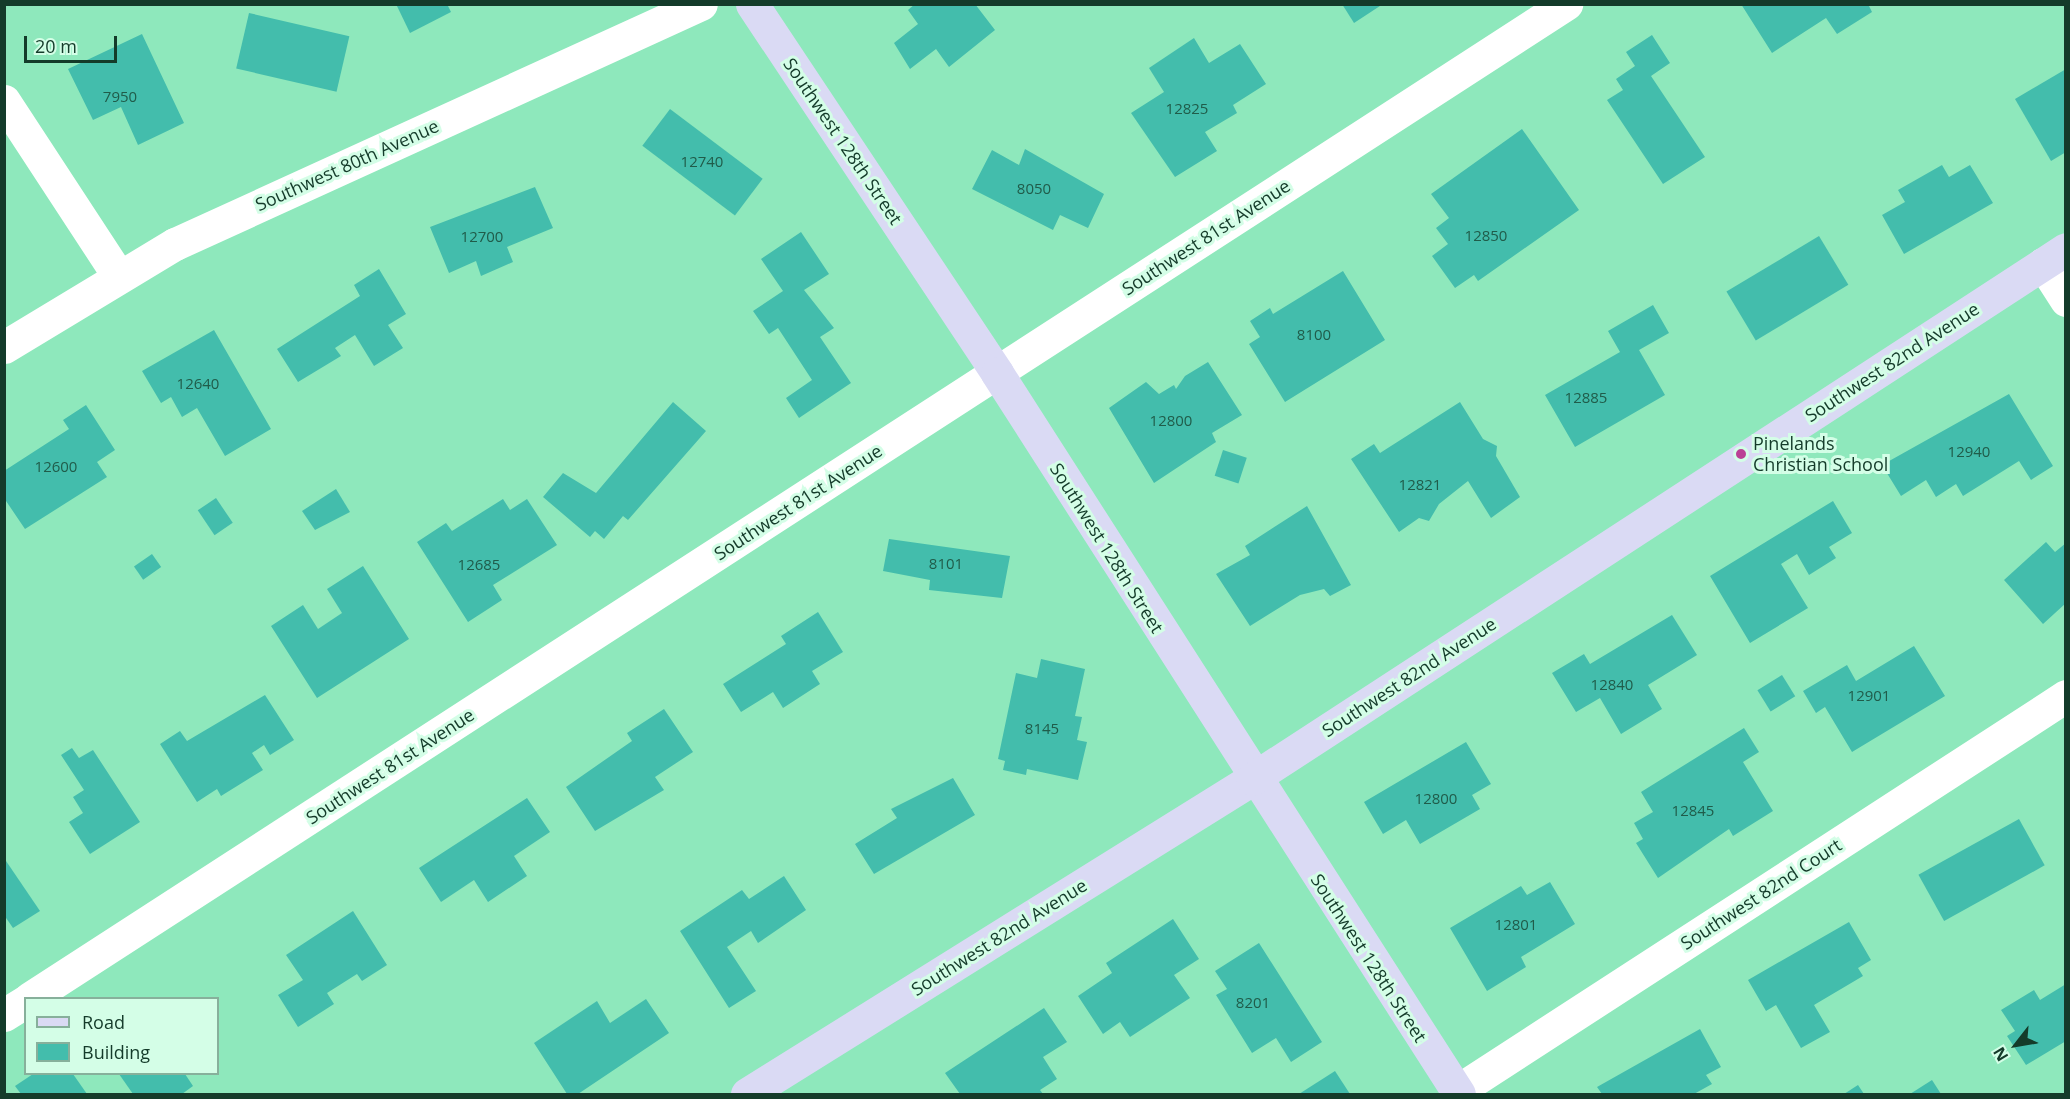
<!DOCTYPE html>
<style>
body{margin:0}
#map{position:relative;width:2070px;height:1099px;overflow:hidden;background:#8ee8bc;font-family:"Open Sans",sans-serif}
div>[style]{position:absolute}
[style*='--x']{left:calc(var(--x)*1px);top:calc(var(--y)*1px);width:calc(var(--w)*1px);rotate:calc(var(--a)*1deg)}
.building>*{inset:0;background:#43bdac;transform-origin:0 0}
.street>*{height:33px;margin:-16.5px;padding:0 16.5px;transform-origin:16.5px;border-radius:16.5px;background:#fff}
.secondary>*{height:33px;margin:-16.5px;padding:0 16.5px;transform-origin:16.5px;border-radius:16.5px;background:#dadaf4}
.dots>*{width:16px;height:16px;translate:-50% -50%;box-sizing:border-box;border:3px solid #d4fee7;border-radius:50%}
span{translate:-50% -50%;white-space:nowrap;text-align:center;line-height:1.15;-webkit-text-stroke:6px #d4fee7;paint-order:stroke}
.number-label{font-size:15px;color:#205c4a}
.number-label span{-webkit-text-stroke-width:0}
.street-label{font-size:18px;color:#143b2a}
.poi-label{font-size:18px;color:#143b2a}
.left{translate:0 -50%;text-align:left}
.frame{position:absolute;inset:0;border:6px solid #143b2a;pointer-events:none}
.legend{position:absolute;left:24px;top:997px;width:195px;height:78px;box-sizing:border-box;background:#d4fee7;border:2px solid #87b09b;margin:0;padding:8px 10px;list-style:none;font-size:18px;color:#143b2a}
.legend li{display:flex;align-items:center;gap:12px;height:30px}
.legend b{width:30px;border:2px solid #87b09b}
.north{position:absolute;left:1986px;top:1015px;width:60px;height:60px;-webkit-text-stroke:4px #d4fee7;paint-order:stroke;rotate:239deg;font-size:16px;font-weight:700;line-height:24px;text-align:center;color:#143b2a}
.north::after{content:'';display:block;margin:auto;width:21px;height:27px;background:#143b2a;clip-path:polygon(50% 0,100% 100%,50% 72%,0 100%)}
.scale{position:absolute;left:24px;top:36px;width:93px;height:27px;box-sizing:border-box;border:3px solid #143b2a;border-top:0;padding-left:8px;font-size:18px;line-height:21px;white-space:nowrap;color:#143b2a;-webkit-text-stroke:4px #d4fee7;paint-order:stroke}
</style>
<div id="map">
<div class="building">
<div style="clip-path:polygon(396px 4px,447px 4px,451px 12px,410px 33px)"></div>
<div style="clip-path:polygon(915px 4px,975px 4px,995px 30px,949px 67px,936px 49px,910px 69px,894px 43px,918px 24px,908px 10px)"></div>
<div style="clip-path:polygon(1342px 4px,1383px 4px,1354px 23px)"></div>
<div style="clip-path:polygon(1741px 4px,1868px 4px,1872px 12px,1837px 34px,1826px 18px,1772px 53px)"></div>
<div style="left:249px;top:13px;width:103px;height:57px;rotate:13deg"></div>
<div style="clip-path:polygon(142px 34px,184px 123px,138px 145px,121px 107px,93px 120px,68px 69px)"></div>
<div style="clip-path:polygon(1652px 35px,1670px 63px,1651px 76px,1705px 157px,1663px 184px,1607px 100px,1623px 90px,1616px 79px,1635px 66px,1626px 52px)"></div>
<div style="clip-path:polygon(1194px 38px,1209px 63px,1240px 44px,1266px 84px,1233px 105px,1237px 113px,1205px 132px,1217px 151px,1175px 177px,1131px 113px,1164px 92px,1149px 68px)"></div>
<div style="clip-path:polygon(2066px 69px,2066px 152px,2051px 161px,2015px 99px)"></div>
<div style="left:670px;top:109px;width:116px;height:46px;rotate:37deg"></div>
<div style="clip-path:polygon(1522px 129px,1579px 210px,1478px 281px,1474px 275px,1455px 288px,1432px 256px,1448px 244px,1436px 228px,1449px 218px,1431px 194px)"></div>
<div style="clip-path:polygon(1025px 149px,1104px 194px,1088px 228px,1060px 215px,1053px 230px,972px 189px,992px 150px,1019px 165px)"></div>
<div style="clip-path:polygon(1942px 165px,1949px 177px,1970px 165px,1993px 203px,1904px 254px,1882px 215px,1905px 202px,1898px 190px)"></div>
<div style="clip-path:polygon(535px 187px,553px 228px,507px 247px,513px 262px,481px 276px,476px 261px,449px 273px,430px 227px)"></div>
<div style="clip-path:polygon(801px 232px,829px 274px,804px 290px,834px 328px,820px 337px,851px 383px,799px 418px,786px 398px,812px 380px,778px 328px,769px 334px,753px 311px,783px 291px,761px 259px)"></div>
<div style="left:1819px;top:236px;width:57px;height:108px;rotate:59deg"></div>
<div style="clip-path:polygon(379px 269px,406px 314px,388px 325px,403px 348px,374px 366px,355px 335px,335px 348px,341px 356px,298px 382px,277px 349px,360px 296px,354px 285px)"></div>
<div style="clip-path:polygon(1343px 271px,1385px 340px,1285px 402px,1249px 344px,1260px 337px,1250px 321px,1270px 308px,1273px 314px)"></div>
<div style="clip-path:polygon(1653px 305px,1669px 333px,1639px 350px,1665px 395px,1575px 447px,1545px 395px,1620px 352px,1608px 331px)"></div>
<div style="clip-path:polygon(214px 330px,271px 429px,225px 456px,197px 408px,182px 417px,171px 397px,161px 403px,142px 371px)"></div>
<div style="clip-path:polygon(1208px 362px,1242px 415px,1212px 433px,1216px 442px,1154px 483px,1109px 408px,1146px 382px,1159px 394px,1174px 385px,1176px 389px,1185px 376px)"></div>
<div style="clip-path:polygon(2009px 394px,2053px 466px,2031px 480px,2019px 461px,1963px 496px,1956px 484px,1936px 497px,1926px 480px,1901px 496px,1882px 465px)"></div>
<div style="clip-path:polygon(673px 402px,706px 431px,628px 520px,623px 516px,604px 539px,595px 531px,590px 537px,543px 497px,563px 473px,596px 493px)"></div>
<div style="clip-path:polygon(1460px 402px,1483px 439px,1497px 446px,1496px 456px,1520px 497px,1491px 518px,1468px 481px,1439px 504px,1429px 521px,1419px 518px,1399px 532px,1351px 459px,1374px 444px,1380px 453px)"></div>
<div style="clip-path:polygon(86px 405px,115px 450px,97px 462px,107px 477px,25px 529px,4px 498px,4px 471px,69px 429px,63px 420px)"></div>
<div style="left:1223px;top:450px;width:25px;height:27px;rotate:18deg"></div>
<div style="clip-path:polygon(336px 489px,350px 512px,315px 530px,302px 511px)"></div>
<div style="left:216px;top:498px;width:30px;height:22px;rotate:56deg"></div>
<div style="clip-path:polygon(503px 499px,510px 510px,527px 499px,557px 545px,493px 585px,502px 600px,468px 622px,417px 542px,446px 523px,452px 531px)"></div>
<div style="clip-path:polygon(1833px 501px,1852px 533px,1829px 547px,1836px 558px,1809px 575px,1797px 554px,1781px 564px,1808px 608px,1750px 643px,1710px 576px)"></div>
<div style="clip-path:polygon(1307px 506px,1351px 585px,1330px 596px,1324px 589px,1300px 595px,1250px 626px,1216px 574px,1250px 555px,1245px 546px)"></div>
<div style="clip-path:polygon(889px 539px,1010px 556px,1002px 598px,929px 590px,930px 580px,883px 571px)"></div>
<div style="clip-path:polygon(2046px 542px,2055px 552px,2066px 543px,2066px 603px,2043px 624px,2004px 580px)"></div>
<div style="left:152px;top:554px;width:16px;height:22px;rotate:55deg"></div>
<div style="clip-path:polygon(363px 566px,409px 639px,317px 698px,271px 626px,303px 605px,318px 629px,342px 613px,327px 589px)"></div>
<div style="clip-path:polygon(818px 612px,843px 652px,812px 671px,820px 684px,783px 708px,773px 692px,741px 712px,723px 684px,786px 644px,781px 636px)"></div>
<div style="clip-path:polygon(1672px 615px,1697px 655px,1648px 685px,1662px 709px,1621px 734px,1600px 698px,1576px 712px,1552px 673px,1584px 654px,1590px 664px)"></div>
<div style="clip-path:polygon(1914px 646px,1945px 696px,1852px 752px,1825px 707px,1816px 713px,1803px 691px,1847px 665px,1856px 681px)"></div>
<div style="clip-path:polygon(1041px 659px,1085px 669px,1075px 716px,1082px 717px,1077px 740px,1087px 742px,1078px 780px,1027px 769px,1026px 775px,1003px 770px,1005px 761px,998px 759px,1016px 673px,1037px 678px)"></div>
<div style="left:1782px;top:675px;width:25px;height:29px;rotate:58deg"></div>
<div style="clip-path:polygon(265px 695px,294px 740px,270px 755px,264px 745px,252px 753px,263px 770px,221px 796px,217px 789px,197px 802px,160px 744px,180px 731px,187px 741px)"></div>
<div style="clip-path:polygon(664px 709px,693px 752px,655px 777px,664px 790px,595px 831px,566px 787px,632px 741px,627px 733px)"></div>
<div style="clip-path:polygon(1744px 728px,1759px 752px,1743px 762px,1773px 811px,1733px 836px,1729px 829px,1658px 878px,1636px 843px,1643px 839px,1634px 823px,1653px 812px,1641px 792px)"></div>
<div style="clip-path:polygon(1466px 742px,1491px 784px,1472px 795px,1480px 809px,1420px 844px,1406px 820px,1383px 834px,1364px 802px)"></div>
<div style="clip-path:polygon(72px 748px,79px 758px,93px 750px,140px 822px,90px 854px,69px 822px,83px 813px,73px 797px,84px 790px,61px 755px)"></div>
<div style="clip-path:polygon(953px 778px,975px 815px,874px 874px,855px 844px,897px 818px,891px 809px)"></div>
<div style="clip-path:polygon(527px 798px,550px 832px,514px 856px,527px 876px,488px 902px,474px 880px,441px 902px,419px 868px)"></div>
<div style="left:2019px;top:819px;width:53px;height:115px;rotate:61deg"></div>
<div style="clip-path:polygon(4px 858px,40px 911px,13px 928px,4px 915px)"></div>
<div style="clip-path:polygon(784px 876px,806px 910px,758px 943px,751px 931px,727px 947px,756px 991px,729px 1008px,680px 931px,742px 890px,749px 899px)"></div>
<div style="clip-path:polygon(1550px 882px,1575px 924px,1521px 957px,1526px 967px,1487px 991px,1450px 928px,1521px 886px,1527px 895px)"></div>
<div style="clip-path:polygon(353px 911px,387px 965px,362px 981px,357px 974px,327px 993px,334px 1004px,298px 1027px,278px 995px,303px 980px,286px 955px)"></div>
<div style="clip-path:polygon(1173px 919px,1199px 959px,1174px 975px,1190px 998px,1130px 1037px,1120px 1022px,1103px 1034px,1078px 996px,1112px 973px,1106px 963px)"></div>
<div style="clip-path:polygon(1849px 922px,1871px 960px,1858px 968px,1863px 976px,1814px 1005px,1830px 1032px,1801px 1048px,1776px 1005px,1766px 1011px,1748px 980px)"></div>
<div style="clip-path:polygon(1259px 943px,1322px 1042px,1291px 1062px,1276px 1038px,1252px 1053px,1216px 995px,1227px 989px,1215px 971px)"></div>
<div style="clip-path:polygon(2066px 984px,2066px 1041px,2026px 1065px,2007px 1036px,2015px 1031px,2001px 1010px,2034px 990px,2040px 1000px)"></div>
<div style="clip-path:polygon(646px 999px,669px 1033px,578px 1094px,567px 1094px,534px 1043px,597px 1001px,610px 1023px)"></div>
<div style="clip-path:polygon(1044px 1008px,1067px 1042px,1043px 1057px,1057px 1079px,1040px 1090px,1043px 1094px,960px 1094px,945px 1073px)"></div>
<div style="clip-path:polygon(1700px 1029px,1721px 1067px,1706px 1075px,1712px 1084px,1694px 1094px,1602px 1094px,1597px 1087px)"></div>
<div style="clip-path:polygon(1335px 1071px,1350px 1094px,1299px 1094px)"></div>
<div style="clip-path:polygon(33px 1074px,73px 1074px,87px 1094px,21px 1094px,15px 1086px)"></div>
<div style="clip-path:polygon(119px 1074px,185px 1074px,193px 1086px,182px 1094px,133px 1094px)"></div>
<div style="clip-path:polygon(1932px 1080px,1941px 1094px,1910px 1094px)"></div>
<div style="clip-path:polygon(1858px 1085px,1864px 1094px,1844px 1094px)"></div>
</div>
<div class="street">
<div style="--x:4;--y:101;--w:207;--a:56.8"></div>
<div style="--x:2043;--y:264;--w:43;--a:57.4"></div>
<div style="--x:4;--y:347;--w:200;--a:-31.1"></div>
<div style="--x:175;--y:244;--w:578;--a:-24.53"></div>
<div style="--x:30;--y:998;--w:1830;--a:-32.91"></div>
<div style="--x:4;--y:1015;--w:26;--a:-32"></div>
<div style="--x:1457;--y:1091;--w:726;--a:-32.97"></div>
</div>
<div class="secondary">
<div style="--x:752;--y:4;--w:443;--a:56.4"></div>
<div style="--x:997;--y:373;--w:856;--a:57.35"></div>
<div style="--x:747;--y:1094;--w:595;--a:-31.95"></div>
<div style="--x:1252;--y:779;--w:971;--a:-33.07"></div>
</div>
<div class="dots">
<div style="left:1741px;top:454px;background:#ba4195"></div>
</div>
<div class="number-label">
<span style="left:120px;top:97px">7950</span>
<span style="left:1187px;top:109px">12825</span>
<span style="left:702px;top:162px">12740</span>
<span style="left:1034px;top:189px">8050</span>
<span style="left:1486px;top:236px">12850</span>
<span style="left:482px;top:237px">12700</span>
<span style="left:1314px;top:335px">8100</span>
<span style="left:198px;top:384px">12640</span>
<span style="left:1586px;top:398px">12885</span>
<span style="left:1171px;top:421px">12800</span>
<span style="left:1969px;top:452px">12940</span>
<span style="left:56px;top:467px">12600</span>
<span style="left:1420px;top:485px">12821</span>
<span style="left:946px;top:564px">8101</span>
<span style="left:479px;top:565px">12685</span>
<span style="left:1612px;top:685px">12840</span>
<span style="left:1869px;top:696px">12901</span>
<span style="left:1042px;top:729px">8145</span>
<span style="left:1436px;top:799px">12800</span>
<span style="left:1693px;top:811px">12845</span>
<span style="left:1516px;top:925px">12801</span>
<span style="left:1253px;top:1003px">8201</span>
</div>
<div class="street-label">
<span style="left:843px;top:141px;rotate:56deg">Southwest 128th Street</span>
<span style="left:347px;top:165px;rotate:-24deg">Southwest 80th Avenue</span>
<span style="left:1206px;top:237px;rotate:-33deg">Southwest 81st Avenue</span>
<span style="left:1892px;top:362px;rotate:-33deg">Southwest 82nd Avenue</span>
<span style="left:798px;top:502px;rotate:-33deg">Southwest 81st Avenue</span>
<span style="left:1107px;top:548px;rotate:58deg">Southwest 128th Street</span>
<span style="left:1409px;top:677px;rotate:-33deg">Southwest 82nd Avenue</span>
<span style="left:390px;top:766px;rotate:-33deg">Southwest 81st Avenue</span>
<span style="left:1761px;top:894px;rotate:-33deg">Southwest 82nd Court</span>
<span style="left:999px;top:937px;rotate:-32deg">Southwest 82nd Avenue</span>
<span style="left:1369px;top:958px;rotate:57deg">Southwest 128th Street</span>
</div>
<div class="poi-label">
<span class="left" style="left:1753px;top:454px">Pinelands<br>Christian School</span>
</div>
<div class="frame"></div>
<ul class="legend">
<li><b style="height:8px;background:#dadaf4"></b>Road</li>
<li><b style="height:16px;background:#43bdac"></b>Building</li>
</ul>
<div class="north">N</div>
<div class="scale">20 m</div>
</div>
